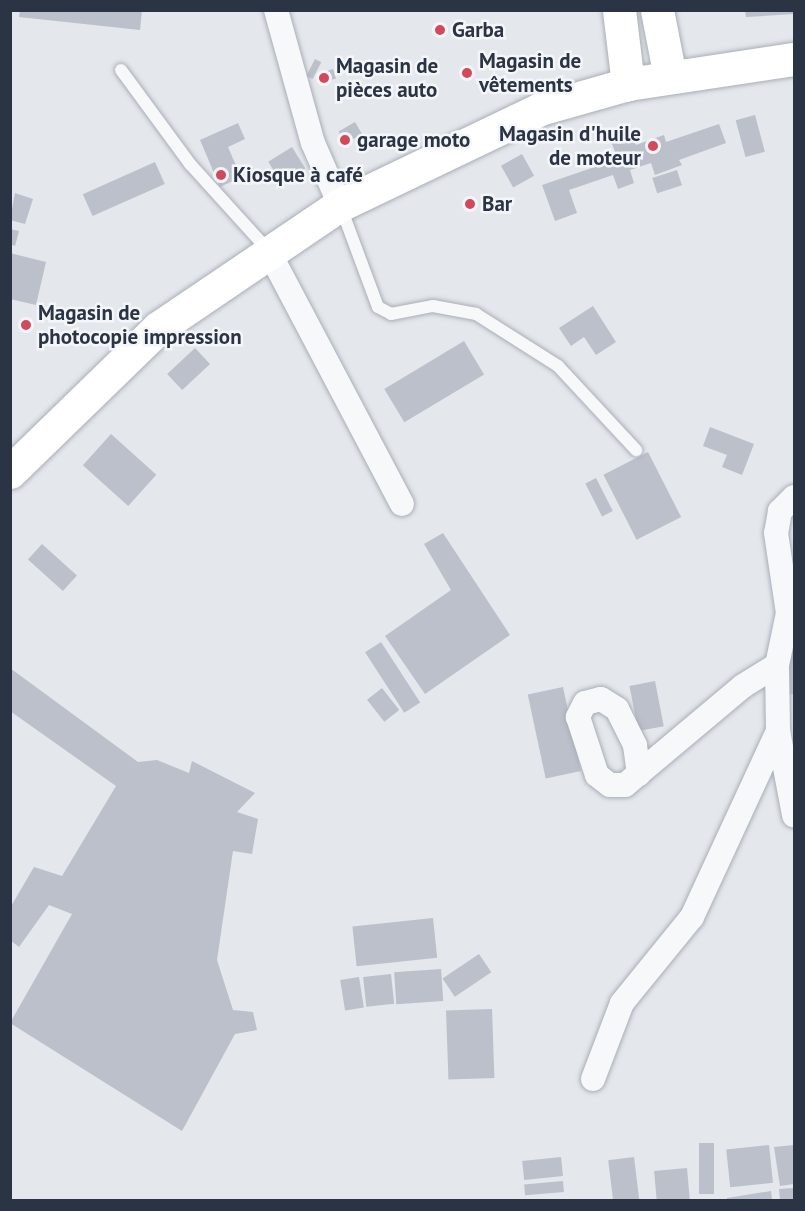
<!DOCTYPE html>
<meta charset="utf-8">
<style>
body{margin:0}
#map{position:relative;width:805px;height:1211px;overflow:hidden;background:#e4e7ec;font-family:"PT Sans",sans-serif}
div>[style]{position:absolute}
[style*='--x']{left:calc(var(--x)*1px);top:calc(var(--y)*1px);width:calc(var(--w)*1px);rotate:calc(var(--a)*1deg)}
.building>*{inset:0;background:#bbc0ca;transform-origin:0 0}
.roads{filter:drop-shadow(0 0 2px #a9aeb7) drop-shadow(0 0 2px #a9aeb7)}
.service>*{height:12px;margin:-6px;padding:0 6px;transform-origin:6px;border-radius:6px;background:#f7f8fa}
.minor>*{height:24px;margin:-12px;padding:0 12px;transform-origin:12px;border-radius:12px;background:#f7f8fa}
.secondary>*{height:33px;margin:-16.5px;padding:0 16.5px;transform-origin:16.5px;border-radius:16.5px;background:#fff}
.primary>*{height:33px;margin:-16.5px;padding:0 16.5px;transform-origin:16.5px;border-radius:16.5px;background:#fff}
.dots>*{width:16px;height:16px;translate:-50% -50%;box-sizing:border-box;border:3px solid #f4f6f9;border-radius:50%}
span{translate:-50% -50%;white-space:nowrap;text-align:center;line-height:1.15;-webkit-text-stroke:5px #f4f6f9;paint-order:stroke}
.poi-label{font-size:21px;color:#2b3445;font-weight:700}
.left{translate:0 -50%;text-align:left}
.right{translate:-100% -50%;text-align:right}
.frame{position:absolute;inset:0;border:12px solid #2b3445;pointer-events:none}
</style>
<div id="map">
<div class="building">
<div style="clip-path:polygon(20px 10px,142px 10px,140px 30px,19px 17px)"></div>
<div style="clip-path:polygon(745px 10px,794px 10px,794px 14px,746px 17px)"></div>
<div style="left:315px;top:59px;width:7px;height:19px;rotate:27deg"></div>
<div style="left:333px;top:69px;width:10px;height:15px;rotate:73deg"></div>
<div style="left:755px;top:115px;width:38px;height:20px;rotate:75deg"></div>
<div style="left:355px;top:122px;width:14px;height:19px;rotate:60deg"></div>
<div style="clip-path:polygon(238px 123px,245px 139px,228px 147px,241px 177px,220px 187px,200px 140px)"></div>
<div style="clip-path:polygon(719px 124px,726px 143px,679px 160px,682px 165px,655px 175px,651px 163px,630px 170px,634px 183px,618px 189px,613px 175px,569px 190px,577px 213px,555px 221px,542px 185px,618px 159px,610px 139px,632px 132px,636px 145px,664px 135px,666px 142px)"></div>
<div style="left:292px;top:147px;width:25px;height:28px;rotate:58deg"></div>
<div style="left:522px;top:154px;width:25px;height:24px;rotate:61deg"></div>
<div style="left:155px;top:162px;width:24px;height:79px;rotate:66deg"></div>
<div style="left:677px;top:170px;width:16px;height:26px;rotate:72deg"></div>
<div style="clip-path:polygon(15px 193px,33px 199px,25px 224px,10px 220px)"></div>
<div style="clip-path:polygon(10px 229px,19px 231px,15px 246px,10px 244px)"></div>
<div style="clip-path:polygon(10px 253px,46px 262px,36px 305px,10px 299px)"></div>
<div style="clip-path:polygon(593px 306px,616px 342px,596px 355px,584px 337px,571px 346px,559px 328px)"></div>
<div style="left:464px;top:341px;width:39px;height:93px;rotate:59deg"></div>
<div style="left:195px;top:348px;width:22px;height:38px;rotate:47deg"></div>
<div style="clip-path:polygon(710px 427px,754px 444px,742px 475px,722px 467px,727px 455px,703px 446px)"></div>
<div style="left:111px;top:434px;width:61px;height:42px;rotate:42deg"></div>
<div style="left:648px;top:452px;width:73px;height:50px;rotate:63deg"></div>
<div style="left:596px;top:478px;width:37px;height:12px;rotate:63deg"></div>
<div style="clip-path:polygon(443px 533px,510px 635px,425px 694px,385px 636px,451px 590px,424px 544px)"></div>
<div style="left:42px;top:544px;width:47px;height:21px;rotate:42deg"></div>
<div style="left:381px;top:642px;width:72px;height:19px;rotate:57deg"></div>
<div style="clip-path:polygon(794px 647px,794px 694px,787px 695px,781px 649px)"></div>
<div style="clip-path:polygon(10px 668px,138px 762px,157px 760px,189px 773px,192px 761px,255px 793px,237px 812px,258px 819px,252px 854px,233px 851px,217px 960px,233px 1010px,253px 1012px,257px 1030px,235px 1034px,182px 1131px,10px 1023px,72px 914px,49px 905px,19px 947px,10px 940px,10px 908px,34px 867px,62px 876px,116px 786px,10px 711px)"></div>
<div style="left:655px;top:681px;width:46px;height:26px;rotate:79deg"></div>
<div style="left:563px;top:687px;width:86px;height:36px;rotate:78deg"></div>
<div style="left:382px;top:688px;width:28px;height:19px;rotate:52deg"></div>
<div style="left:433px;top:918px;width:40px;height:81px;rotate:84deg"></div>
<div style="left:479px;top:954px;width:22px;height:44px;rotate:56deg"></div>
<div style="left:441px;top:969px;width:32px;height:47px;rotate:86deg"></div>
<div style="left:391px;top:974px;width:30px;height:28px;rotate:84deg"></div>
<div style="left:359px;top:977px;width:31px;height:19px;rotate:81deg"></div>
<div style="left:492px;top:1009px;width:69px;height:46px;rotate:88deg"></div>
<div style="left:699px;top:1143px;width:15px;height:51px"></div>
<div style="left:769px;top:1145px;width:38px;height:43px;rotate:84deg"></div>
<div style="clip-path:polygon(794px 1145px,794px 1184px,780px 1186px,774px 1147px)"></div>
<div style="left:561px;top:1157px;width:19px;height:39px;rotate:84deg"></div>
<div style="left:634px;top:1157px;width:43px;height:26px;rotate:83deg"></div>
<div style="left:687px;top:1168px;width:32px;height:33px;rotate:85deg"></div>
<div style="left:563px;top:1181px;width:11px;height:39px;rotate:85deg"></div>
<div style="clip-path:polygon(794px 1188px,794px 1200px,780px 1200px,779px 1189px)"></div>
<div style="clip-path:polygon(771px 1191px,772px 1200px,727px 1200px,727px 1198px)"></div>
</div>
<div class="roads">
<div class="service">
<div style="--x:121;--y:70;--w:117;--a:53.7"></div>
<div style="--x:190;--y:164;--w:116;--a:47.8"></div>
<div style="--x:340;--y:205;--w:109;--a:69.6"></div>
<div style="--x:378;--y:307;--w:15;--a:28"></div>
<div style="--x:391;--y:314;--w:43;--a:-10.8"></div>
<div style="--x:433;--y:306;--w:44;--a:10.5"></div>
<div style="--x:476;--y:314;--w:97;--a:32.4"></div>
<div style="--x:558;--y:366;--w:115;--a:47.1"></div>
</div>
<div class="minor">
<div style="--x:276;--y:10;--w:138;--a:74.5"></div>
<div style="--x:313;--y:143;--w:68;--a:66.5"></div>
<div style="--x:268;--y:250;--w:287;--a:62.2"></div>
<div style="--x:794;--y:497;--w:20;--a:135"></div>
<div style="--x:780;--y:511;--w:22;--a:100"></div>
<div style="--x:776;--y:533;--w:81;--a:81.5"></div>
<div style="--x:788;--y:613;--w:53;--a:101.9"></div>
<div style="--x:777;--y:665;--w:66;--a:89.1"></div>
<div style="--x:778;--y:731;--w:86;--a:79.2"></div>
<div style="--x:639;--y:774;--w:29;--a:-98"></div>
<div style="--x:635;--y:745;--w:40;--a:-116.6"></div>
<div style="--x:617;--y:709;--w:19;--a:-148"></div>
<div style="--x:601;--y:699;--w:16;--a:166"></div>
<div style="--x:585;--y:703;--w:16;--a:117"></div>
<div style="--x:578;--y:717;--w:61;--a:71.9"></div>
<div style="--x:597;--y:775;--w:16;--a:38"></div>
<div style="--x:610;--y:785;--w:15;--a:0"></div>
<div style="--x:625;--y:785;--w:154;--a:-40"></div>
<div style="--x:743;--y:686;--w:40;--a:-32"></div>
<div style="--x:593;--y:1079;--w:81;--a:-69.1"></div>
<div style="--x:622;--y:1003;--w:111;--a:-50.9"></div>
<div style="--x:692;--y:917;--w:205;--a:-65.2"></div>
</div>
<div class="secondary">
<div style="--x:619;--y:10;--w:75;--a:83.1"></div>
<div style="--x:657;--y:10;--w:68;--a:79"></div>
</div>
<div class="primary">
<div style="--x:10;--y:472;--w:206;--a:-44.2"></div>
<div style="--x:158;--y:328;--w:220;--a:-34.1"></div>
<div style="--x:340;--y:205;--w:222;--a:-25.6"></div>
<div style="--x:540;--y:109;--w:91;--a:-15.9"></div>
<div style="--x:628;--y:84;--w:168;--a:-8.6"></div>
</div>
</div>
<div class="dots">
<div style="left:440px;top:30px;background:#d1495b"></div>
<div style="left:467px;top:73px;background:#d1495b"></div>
<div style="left:324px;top:78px;background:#d1495b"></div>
<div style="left:345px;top:140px;background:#d1495b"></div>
<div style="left:653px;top:146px;background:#d1495b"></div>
<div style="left:221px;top:175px;background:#d1495b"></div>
<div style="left:470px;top:204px;background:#d1495b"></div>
<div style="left:26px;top:325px;background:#d1495b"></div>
</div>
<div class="poi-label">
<span class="left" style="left:452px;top:30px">Garba</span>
<span class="left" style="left:479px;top:73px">Magasin de<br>vêtements</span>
<span class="left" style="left:336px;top:78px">Magasin de<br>pièces auto</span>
<span class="right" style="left:641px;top:146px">Magasin d'huile<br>de moteur</span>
<span class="left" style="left:357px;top:140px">garage moto</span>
<span class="left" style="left:233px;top:175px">Kiosque à café</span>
<span class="left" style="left:482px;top:204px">Bar</span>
<span class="left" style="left:38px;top:325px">Magasin de<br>photocopie impression</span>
</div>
<div class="frame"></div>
</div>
